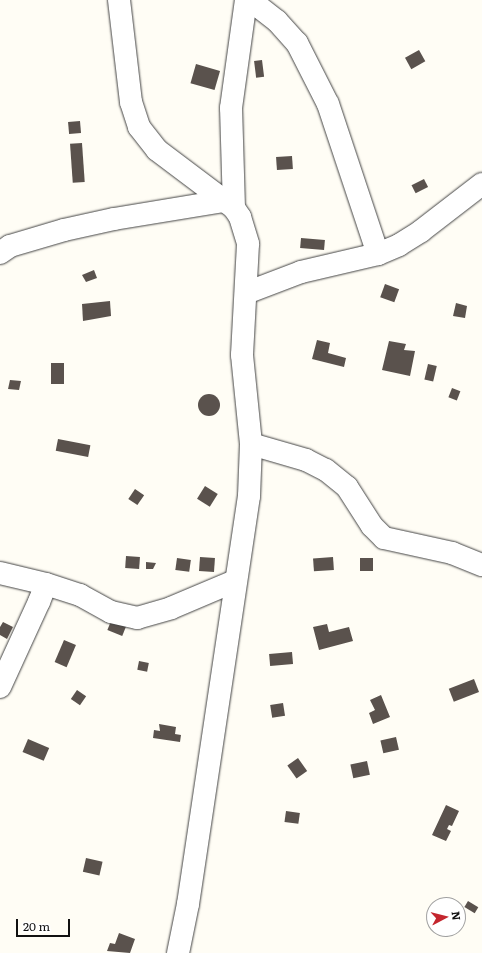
<!DOCTYPE html>
<style>
body{margin:0}
#map{position:relative;width:482px;height:953px;overflow:hidden;background:#fffdf5;font-family:Literata,serif}
div>[style]{position:absolute}
[style*='--x']{left:calc(var(--x)*1px);top:calc(var(--y)*1px);width:calc(var(--w)*1px);rotate:calc(var(--a)*1deg)}
.building>*{inset:0;background:#5a524d;transform-origin:0 0}
.round{border-radius:50%}
.roads{filter:drop-shadow(0 0 1px #444) drop-shadow(0 0 1px #444)}
.minor>*{height:22px;margin:-11px;padding:0 11px;transform-origin:11px;border-radius:11px;background:#fff}
span{translate:-50% -50%;white-space:nowrap;text-align:center;line-height:1.15;-webkit-text-stroke:4px #fff;paint-order:stroke}
.north{position:absolute;left:426px;top:897px;width:40px;height:40px;box-sizing:border-box;background:#fff;border:1px solid #a0a0a0;border-radius:50%;rotate:83deg;font-size:11px;font-weight:700;line-height:16px;text-align:center;color:#111}
.north::after{content:'';display:block;margin:auto;width:14px;height:18px;background:#c4262e;clip-path:polygon(50% 0,100% 100%,50% 72%,0 100%)}
.scale{position:absolute;left:16px;top:919px;width:54px;height:18px;box-sizing:border-box;border:2px solid #111;border-top:0;padding-left:5px;font-size:12px;line-height:14px;white-space:nowrap;color:#111;-webkit-text-stroke:3px #fff;paint-order:stroke}
</style>
<div id="map">
<div class="building">
<div style="left:419px;top:50px;width:13px;height:16px;rotate:61deg"></div>
<div style="left:262px;top:60px;width:17px;height:8px;rotate:83deg"></div>
<div style="left:196px;top:64px;width:25px;height:20px;rotate:16deg"></div>
<div style="left:80px;top:121px;width:12px;height:12px;rotate:85deg"></div>
<div style="left:82px;top:143px;width:39px;height:12px;rotate:86deg"></div>
<div style="left:292px;top:156px;width:13px;height:16px;rotate:86deg"></div>
<div style="left:424px;top:179px;width:9px;height:14px;rotate:63deg"></div>
<div style="left:301px;top:238px;width:24px;height:10px;rotate:5deg"></div>
<div style="clip-path:polygon(94px 270px,97px 278px,86px 282px,82px 275px)"></div>
<div style="left:385px;top:284px;width:15px;height:14px;rotate:20deg"></div>
<div style="clip-path:polygon(110px 301px,111px 316px,83px 321px,82px 304px)"></div>
<div style="clip-path:polygon(456px 303px,467px 306px,465px 318px,453px 316px)"></div>
<div style="clip-path:polygon(317px 340px,330px 343px,328px 353px,346px 358px,344px 367px,312px 359px)"></div>
<div style="clip-path:polygon(389px 341px,406px 344px,404px 350px,415px 351px,410px 376px,382px 370px)"></div>
<div style="left:64px;top:363px;width:21px;height:13px;rotate:90deg"></div>
<div style="left:428px;top:364px;width:9px;height:16px;rotate:13deg"></div>
<div style="clip-path:polygon(10px 380px,21px 381px,19px 390px,8px 389px)"></div>
<div style="left:452px;top:388px;width:9px;height:10px;rotate:21deg"></div>
<div class="round" style="left:198px;top:394px;width:22px;height:22px"></div>
<div style="left:58px;top:439px;width:33px;height:12px;rotate:11deg"></div>
<div style="left:205px;top:486px;width:15px;height:15px;rotate:32deg"></div>
<div style="left:135px;top:489px;width:11px;height:12px;rotate:34deg"></div>
<div style="left:126px;top:556px;width:14px;height:12px;rotate:4deg"></div>
<div style="left:200px;top:557px;width:15px;height:14px;rotate:4deg"></div>
<div style="left:333px;top:557px;width:13px;height:20px;rotate:86deg"></div>
<div style="left:177px;top:558px;width:14px;height:12px;rotate:8deg"></div>
<div style="left:360px;top:558px;width:13px;height:13px"></div>
<div style="clip-path:polygon(146px 562px,156px 563px,153px 569px,146px 569px)"></div>
<div style="left:113px;top:616px;width:16px;height:15px;rotate:22deg"></div>
<div style="clip-path:polygon(3px 622px,13px 627px,7px 639px,0 635px,0 627px)"></div>
<div style="clip-path:polygon(327px 624px,329px 632px,349px 627px,353px 641px,319px 650px,313px 627px)"></div>
<div style="left:64px;top:640px;width:13px;height:24px;rotate:23deg"></div>
<div style="left:292px;top:652px;width:12px;height:23px;rotate:85deg"></div>
<div style="left:139px;top:661px;width:10px;height:9px;rotate:11deg"></div>
<div style="left:474px;top:679px;width:14px;height:27px;rotate:69deg"></div>
<div style="left:77px;top:690px;width:11px;height:11px;rotate:34deg"></div>
<div style="clip-path:polygon(381px 695px,390px 717px,373px 724px,369px 713px,375px 710px,370px 700px)"></div>
<div style="left:283px;top:703px;width:13px;height:13px;rotate:81deg"></div>
<div style="clip-path:polygon(159px 724px,176px 727px,175px 734px,181px 735px,180px 742px,153px 738px,154px 730px,160px 731px)"></div>
<div style="left:396px;top:737px;width:13px;height:16px;rotate:77deg"></div>
<div style="left:28px;top:739px;width:23px;height:14px;rotate:23deg"></div>
<div style="left:298px;top:758px;width:16px;height:13px;rotate:55deg"></div>
<div style="left:367px;top:761px;width:14px;height:17px;rotate:78deg"></div>
<div style="clip-path:polygon(446px 805px,459px 811px,452px 826px,449px 825px,447px 829px,451px 831px,446px 841px,432px 835px)"></div>
<div style="left:286px;top:811px;width:14px;height:11px;rotate:8deg"></div>
<div style="left:86px;top:858px;width:17px;height:14px;rotate:13deg"></div>
<div style="left:468px;top:901px;width:12px;height:7px;rotate:31deg"></div>
<div style="clip-path:polygon(119px 933px,135px 939px,130px 953px,107px 951px,110px 943px,115px 944px)"></div>
</div>
<div class="roads">
<div class="minor">
<div style="--x:119;--y:0;--w:103;--a:83.3"></div>
<div style="--x:131;--y:102;--w:26;--a:72"></div>
<div style="--x:139;--y:127;--w:29;--a:52"></div>
<div style="--x:157;--y:150;--w:96;--a:37"></div>
<div style="--x:234;--y:208;--w:11;--a:56"></div>
<div style="--x:240;--y:217;--w:28;--a:73"></div>
<div style="--x:248;--y:244;--w:111;--a:93.1"></div>
<div style="--x:242;--y:355;--w:89;--a:84.2"></div>
<div style="--x:251;--y:444;--w:52;--a:92.2"></div>
<div style="--x:249;--y:496;--w:413;--a:98.5"></div>
<div style="--x:188;--y:904;--w:50;--a:101.5"></div>
<div style="--x:250;--y:0;--w:34;--a:38"></div>
<div style="--x:277;--y:21;--w:30;--a:48"></div>
<div style="--x:297;--y:43;--w:68;--a:63.1"></div>
<div style="--x:328;--y:104;--w:158;--a:71.6"></div>
<div style="--x:234;--y:208;--w:100;--a:-91.7"></div>
<div style="--x:231;--y:108;--w:109;--a:-82.1"></div>
<div style="--x:0;--y:253;--w:12;--a:-35"></div>
<div style="--x:10;--y:246;--w:56;--a:-16.5"></div>
<div style="--x:64;--y:230;--w:51;--a:-12.4"></div>
<div style="--x:114;--y:219;--w:110;--a:-9.4"></div>
<div style="--x:246;--y:293;--w:59;--a:-20.9"></div>
<div style="--x:301;--y:272;--w:79;--a:-13.2"></div>
<div style="--x:378;--y:254;--w:23;--a:-23"></div>
<div style="--x:399;--y:245;--w:26;--a:-32"></div>
<div style="--x:421;--y:231;--w:77;--a:-37.6"></div>
<div style="--x:251;--y:444;--w:57;--a:16.2"></div>
<div style="--x:306;--y:460;--w:22;--a:27"></div>
<div style="--x:326;--y:470;--w:27;--a:39"></div>
<div style="--x:347;--y:487;--w:46;--a:57.3"></div>
<div style="--x:372;--y:526;--w:17;--a:45"></div>
<div style="--x:384;--y:538;--w:70;--a:12.4"></div>
<div style="--x:452;--y:553;--w:32;--a:22"></div>
<div style="--x:0;--y:573;--w:47;--a:13.4"></div>
<div style="--x:0;--y:687;--w:94;--a:-65.4"></div>
<div style="--x:39;--y:602;--w:19;--a:-69"></div>
<div style="--x:46;--y:584;--w:36;--a:18"></div>
<div style="--x:80;--y:595;--w:35;--a:29"></div>
<div style="--x:111;--y:612;--w:27;--a:13"></div>
<div style="--x:137;--y:618;--w:35;--a:-16"></div>
<div style="--x:171;--y:608;--w:69;--a:-22.9"></div>
</div>
</div>
<div class="north">N</div>
<div class="scale">20 m</div>
</div>
